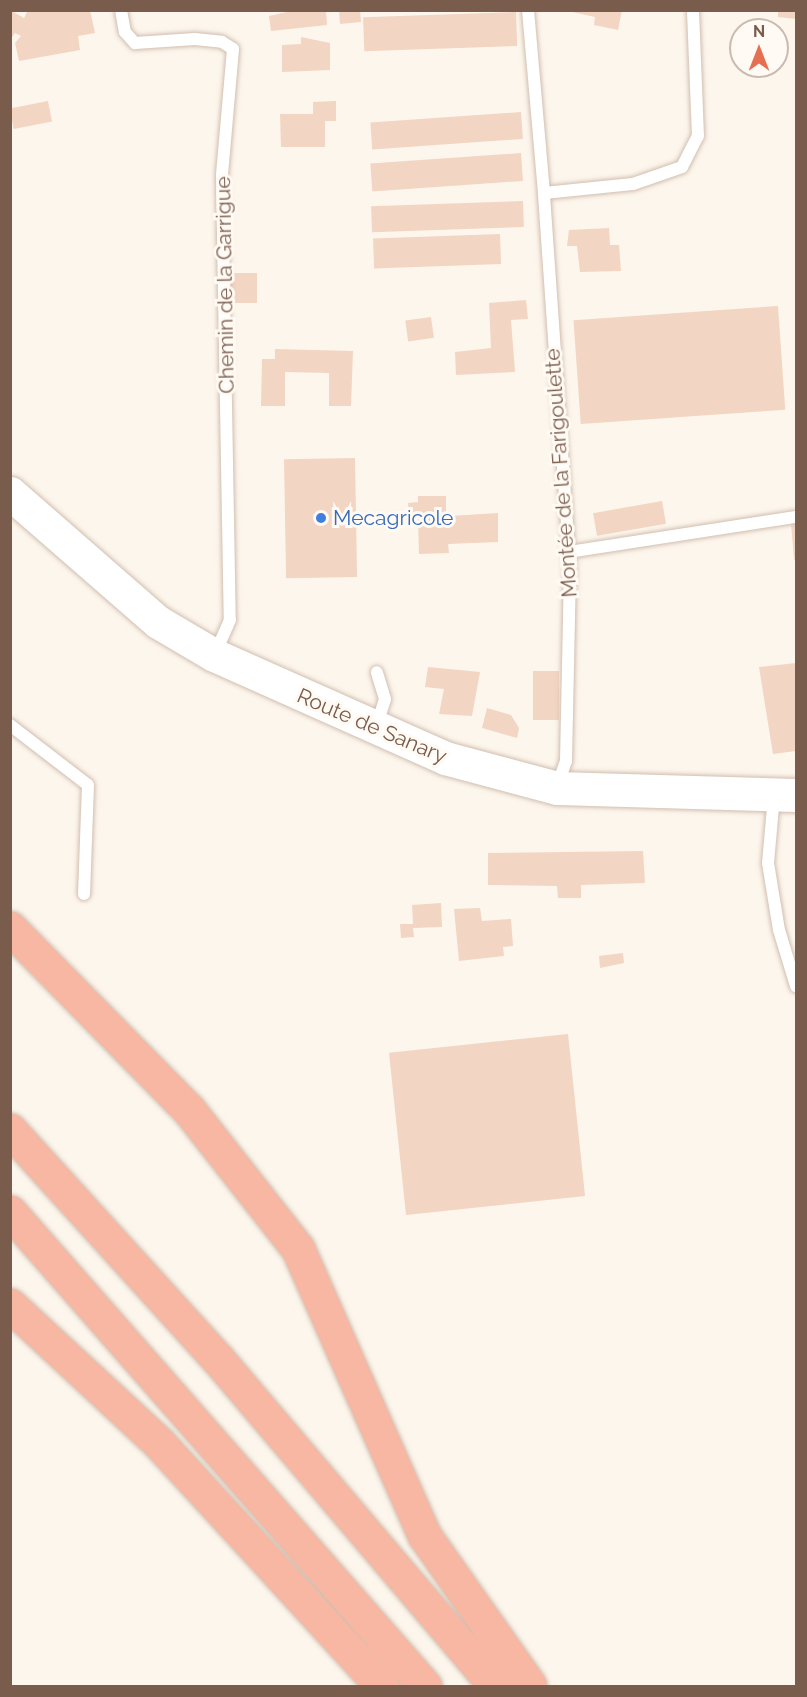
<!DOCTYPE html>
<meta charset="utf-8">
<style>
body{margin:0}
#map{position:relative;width:807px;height:1697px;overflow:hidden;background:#fdf6ec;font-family:Raleway,sans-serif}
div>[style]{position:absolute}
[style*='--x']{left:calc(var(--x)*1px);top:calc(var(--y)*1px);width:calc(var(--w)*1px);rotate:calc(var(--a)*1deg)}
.building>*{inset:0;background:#f3d5c3;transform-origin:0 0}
.roads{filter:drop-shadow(0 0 2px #d1beb0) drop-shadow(0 0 2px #d1beb0)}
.service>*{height:12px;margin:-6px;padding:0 6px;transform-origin:6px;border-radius:6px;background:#fff}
.secondary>*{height:33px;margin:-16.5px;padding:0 16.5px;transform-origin:16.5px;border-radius:16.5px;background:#fff}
.motorway>*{height:33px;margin:-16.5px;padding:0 16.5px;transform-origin:16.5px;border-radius:16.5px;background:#f7b7a3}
.dots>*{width:16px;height:16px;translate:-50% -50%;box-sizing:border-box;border:3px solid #fffaf3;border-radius:50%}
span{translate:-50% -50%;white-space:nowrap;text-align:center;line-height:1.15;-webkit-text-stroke:6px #fffaf3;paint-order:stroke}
.street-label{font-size:21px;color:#7a5c4d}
.shop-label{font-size:21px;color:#366cbe}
.left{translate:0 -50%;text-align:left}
.frame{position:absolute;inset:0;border:12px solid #7a5c4d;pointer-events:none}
.north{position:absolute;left:729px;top:18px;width:60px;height:60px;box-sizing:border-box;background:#fffaf3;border:2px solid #cabbb1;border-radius:50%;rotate:0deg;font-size:16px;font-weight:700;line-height:24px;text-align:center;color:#7a5c4d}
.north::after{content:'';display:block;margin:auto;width:21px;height:27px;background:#e76f51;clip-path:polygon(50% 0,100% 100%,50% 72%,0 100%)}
</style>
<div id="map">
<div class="building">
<div style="clip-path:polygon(10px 10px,24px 18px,27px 12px,90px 10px,95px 33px,78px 36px,80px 50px,19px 61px,15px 43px,21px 36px,15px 33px,10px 40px)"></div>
<div style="clip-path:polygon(296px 10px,326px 10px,327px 25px,271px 31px,269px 16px)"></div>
<div style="clip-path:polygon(339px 10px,360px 10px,361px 22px,340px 24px)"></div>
<div style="clip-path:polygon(563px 10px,622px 10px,618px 30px,594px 25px,595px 17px)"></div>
<div style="clip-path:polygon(778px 10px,796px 10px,796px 19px,778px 17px)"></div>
<div style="left:516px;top:12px;width:34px;height:153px;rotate:88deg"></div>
<div style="clip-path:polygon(301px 37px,330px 43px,330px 70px,282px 72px,282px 45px,301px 44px)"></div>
<div style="left:48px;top:101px;width:21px;height:39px;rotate:79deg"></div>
<div style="clip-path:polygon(336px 101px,336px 121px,325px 121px,325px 147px,281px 147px,280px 114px,313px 114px,313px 102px)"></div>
<div style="left:521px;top:112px;width:27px;height:151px;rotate:86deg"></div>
<div style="left:521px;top:153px;width:28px;height:151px;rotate:86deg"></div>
<div style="left:523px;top:201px;width:26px;height:152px;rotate:88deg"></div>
<div style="clip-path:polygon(609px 228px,610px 245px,619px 245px,621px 271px,580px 272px,577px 246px,567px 246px,569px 230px)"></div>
<div style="left:500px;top:234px;width:30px;height:127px;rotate:88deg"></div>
<div style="left:231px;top:273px;width:26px;height:30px"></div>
<div style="clip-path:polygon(526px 300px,528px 319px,511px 320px,515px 372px,456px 375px,455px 352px,491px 348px,489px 303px)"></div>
<div style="left:778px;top:306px;width:104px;height:205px;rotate:86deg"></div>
<div style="left:431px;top:317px;width:21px;height:26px;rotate:82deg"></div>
<div style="clip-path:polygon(275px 349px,353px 351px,351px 406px,329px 406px,329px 373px,285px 372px,285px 406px,261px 406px,262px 359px,275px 359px)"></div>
<div style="left:355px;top:458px;width:119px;height:71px;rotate:89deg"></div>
<div style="clip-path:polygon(418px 496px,446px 496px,446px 512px,409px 514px,408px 503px,418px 502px)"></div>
<div style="left:662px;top:501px;width:23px;height:70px;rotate:80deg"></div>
<div style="clip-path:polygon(498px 513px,498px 542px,448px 544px,449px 553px,419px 554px,418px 518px)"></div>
<div style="clip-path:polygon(796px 522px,796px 559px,794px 560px,791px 523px)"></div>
<div style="clip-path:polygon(796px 663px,796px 751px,773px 754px,759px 667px)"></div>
<div style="clip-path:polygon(428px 667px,480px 672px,472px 716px,439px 714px,444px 689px,425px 687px)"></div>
<div style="left:533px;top:671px;width:26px;height:49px"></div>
<div style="clip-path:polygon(487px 708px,511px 715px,519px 728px,517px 738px,482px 728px)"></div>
<div style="clip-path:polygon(643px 851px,645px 883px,581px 885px,581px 898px,558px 898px,557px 886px,488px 885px,488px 853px)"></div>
<div style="clip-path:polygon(441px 903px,442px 927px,413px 928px,414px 937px,401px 938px,400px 924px,413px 924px,412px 905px)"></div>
<div style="clip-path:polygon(480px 908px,482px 921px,511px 919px,513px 946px,503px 947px,504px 956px,459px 961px,454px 909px)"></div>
<div style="clip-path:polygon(623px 953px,624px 963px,600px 968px,599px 956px)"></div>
<div style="left:568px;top:1034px;width:163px;height:180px;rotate:84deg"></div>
</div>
<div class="roads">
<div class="service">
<div style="--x:121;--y:10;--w:22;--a:80"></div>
<div style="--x:125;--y:32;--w:15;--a:48"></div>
<div style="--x:135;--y:43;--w:60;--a:-3.8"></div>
<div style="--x:195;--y:39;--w:27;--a:6"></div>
<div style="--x:222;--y:42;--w:13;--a:32"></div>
<div style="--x:233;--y:49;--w:127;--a:95"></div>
<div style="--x:222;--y:176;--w:444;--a:89"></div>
<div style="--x:230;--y:620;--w:37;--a:114"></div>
<div style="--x:528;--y:10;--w:184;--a:85"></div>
<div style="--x:569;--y:552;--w:230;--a:-8.8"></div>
<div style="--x:10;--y:725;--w:98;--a:37.6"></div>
<div style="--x:88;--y:785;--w:109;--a:92.1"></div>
<div style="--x:376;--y:727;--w:29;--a:-72"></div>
<div style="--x:385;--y:699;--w:28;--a:-107"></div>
<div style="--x:557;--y:787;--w:28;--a:-71"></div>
<div style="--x:566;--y:761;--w:194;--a:-88.8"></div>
<div style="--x:570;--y:567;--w:375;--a:-94"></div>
<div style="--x:544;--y:193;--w:89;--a:-5.8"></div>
<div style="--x:633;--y:184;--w:52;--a:-19.1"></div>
<div style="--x:682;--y:167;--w:35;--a:-63"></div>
<div style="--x:698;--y:136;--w:126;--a:-92.3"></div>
<div style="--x:773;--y:807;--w:56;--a:95.1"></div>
<div style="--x:768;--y:863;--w:68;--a:80.7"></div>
<div style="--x:779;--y:930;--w:59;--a:73.1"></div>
</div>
<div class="secondary">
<div style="--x:10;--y:493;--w:196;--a:41.1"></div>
<div style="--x:158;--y:622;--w:65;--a:30.5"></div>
<div style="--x:214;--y:655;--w:253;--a:24"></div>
<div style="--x:445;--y:758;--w:116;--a:15"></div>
<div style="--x:557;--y:788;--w:239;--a:1.7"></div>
</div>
<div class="motorway">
<div style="--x:10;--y:928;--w:255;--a:45.5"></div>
<div style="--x:189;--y:1110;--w:177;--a:51.9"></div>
<div style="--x:298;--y:1249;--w:313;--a:66.2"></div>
<div style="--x:424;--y:1535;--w:184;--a:54.9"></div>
<div style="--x:10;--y:1130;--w:308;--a:47.8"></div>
<div style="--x:217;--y:1358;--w:430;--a:49.7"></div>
<div style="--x:10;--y:1212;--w:630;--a:48.8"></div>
<div style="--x:10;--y:1305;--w:203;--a:42.8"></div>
<div style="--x:159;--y:1443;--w:330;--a:47.5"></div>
</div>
</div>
<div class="dots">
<div style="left:321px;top:518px;background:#3f7fe0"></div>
</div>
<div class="street-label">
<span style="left:225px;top:285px;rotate:-91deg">Chemin de la Garrigue</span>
<span style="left:561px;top:473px;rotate:-94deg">Montée de la Farigoulette</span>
<span style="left:372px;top:726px;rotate:23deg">Route de Sanary</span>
</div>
<div class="shop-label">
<span class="left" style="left:333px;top:518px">Mecagricole</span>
</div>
<div class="frame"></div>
<div class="north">N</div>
</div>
